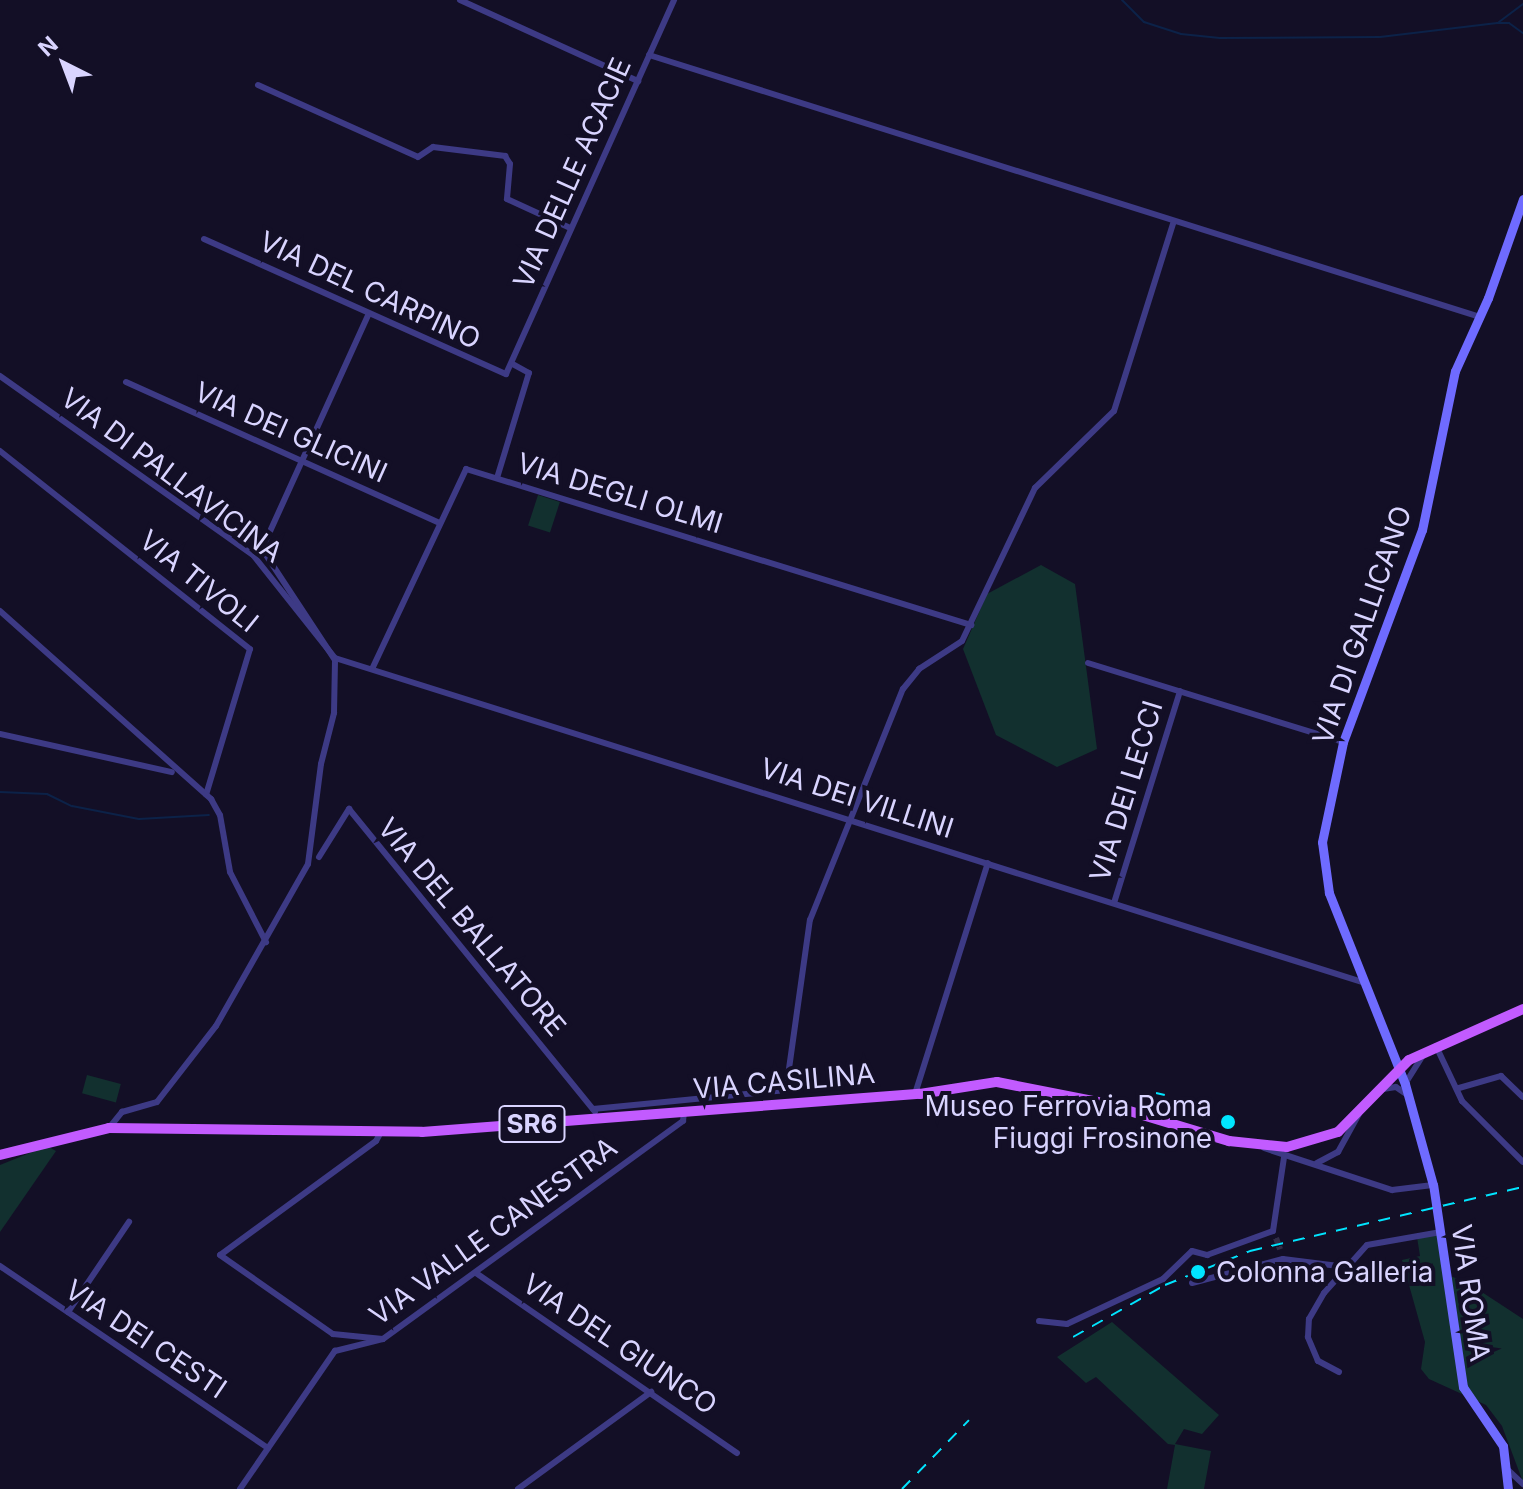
<!DOCTYPE html>
<style>
body{margin:0}
#map{position:relative;width:1523px;height:1489px;overflow:hidden;background:#130f26;font-family:Inter,sans-serif}
div>[style]{position:absolute}
[style*='--x']{left:calc(var(--x)*1px);top:calc(var(--y)*1px);width:calc(var(--w)*1px);rotate:calc(var(--a)*1deg)}
.green>*{inset:0;background:#12302f;transform-origin:0 0}
.stream>*{height:2px;margin:-1px;padding:0 1px;transform-origin:1px;border-radius:1px;background:#0c2248}
.street-tunnel>*{height:6px;margin-top:-3px;transform-origin:0;background:repeating-linear-gradient(90deg,#312d47 0 6px,transparent 0 9px)}
.street>*{height:6px;margin:-3px;padding:0 3px;transform-origin:3px;border-radius:3px;background:#3d3a85}
.secondary>*{height:9px;margin:-4.5px;padding:0 4.5px;transform-origin:4.5px;border-radius:4.5px;background:#6f6bff}
.primary>*{height:10px;margin:-5px;padding:0 5px;transform-origin:5px;border-radius:5px;background:#c25bff}
.rail>*{height:2px;margin-top:-1px;transform-origin:0;background:repeating-linear-gradient(90deg,#00e5ff 0 12px,transparent 0 22px)}
.dots>*{width:22px;height:22px;translate:-50% -50%;box-sizing:border-box;border:4px solid #130f26;border-radius:50%}
span{translate:-50% -50%;white-space:nowrap;text-align:center;line-height:1.15;-webkit-text-stroke:8px #130f26;paint-order:stroke}
.shield-label span{padding:2px 6px;background:#130f26;border:2px solid;border-radius:6px;-webkit-text-stroke-width:0}
.shield-label{font-size:26px;color:#d9d4ff;font-weight:700}
.street-label{font-size:28px;color:#d9d4ff}
.poi-label{font-size:28px;color:#d9d4ff}
.right{translate:-100% -50%;text-align:right}
.left{translate:0 -50%;text-align:left}
.north{position:absolute;left:24px;top:24px;width:80px;height:80px;-webkit-text-stroke:6px #130f26;paint-order:stroke;rotate:318deg;font-size:22px;font-weight:700;line-height:32px;text-align:center;color:#d9d4ff}
.north::after{content:'';display:block;margin:auto;width:28px;height:36px;background:#d9d4ff;clip-path:polygon(50% 0,100% 100%,50% 72%,0 100%)}
</style>
<div id="map">
<div class="green">
<div style="left:538px;top:495px;width:23px;height:32px;rotate:18deg"></div>
<div style="clip-path:polygon(1041px 565px,1075px 584px,1097px 749px,1057px 767px,996px 735px,963px 649px,987px 594px)"></div>
<div style="left:87px;top:1075px;width:35px;height:19px;rotate:15deg"></div>
<div style="clip-path:polygon(47px 1146px,56px 1151px,0 1232px,0 1165px)"></div>
<div style="clip-path:polygon(1437px 1235px,1443px 1274px,1465px 1281px,1523px 1319px,1523px 1482px,1502px 1426px,1486px 1405px,1429px 1379px,1421px 1369px,1425px 1342px,1402px 1260px,1420px 1256px,1417px 1237px)"></div>
<div style="clip-path:polygon(1112px 1322px,1219px 1415px,1202px 1434px,1184px 1429px,1175px 1444px,1211px 1451px,1204px 1489px,1167px 1489px,1175px 1445px,1168px 1444px,1096px 1377px,1086px 1383px,1057px 1357px)"></div>
</div>
<div class="stream">
<div style="--x:1122;--y:0;--w:31;--a:45"></div>
<div style="--x:1144;--y:22;--w:39;--a:18"></div>
<div style="--x:1181;--y:34;--w:39;--a:6"></div>
<div style="--x:1220;--y:38;--w:160;--a:-0.4"></div>
<div style="--x:1380;--y:37;--w:118;--a:-6.8"></div>
<div style="--x:1497;--y:23;--w:12;--a:0"></div>
<div style="--x:1509;--y:23;--w:17;--a:36"></div>
<div style="--x:1499;--y:22;--w:30;--a:-37"></div>
<div style="--x:0;--y:792;--w:47;--a:2.4"></div>
<div style="--x:47;--y:794;--w:28;--a:26"></div>
<div style="--x:72;--y:806;--w:68;--a:11"></div>
<div style="--x:139;--y:819;--w:70;--a:-3.3"></div>
</div>
<div class="street-tunnel">
<div style="--x:1276;--y:1238;--w:12;--a:70"></div>
</div>
<div class="street">
<div style="--x:460;--y:0;--w:196;--a:24.5"></div>
<div style="--x:649;--y:55;--w:871;--a:17.5"></div>
<div style="--x:258;--y:85;--w:175;--a:24.2"></div>
<div style="--x:418;--y:157;--w:18;--a:-34"></div>
<div style="--x:433;--y:147;--w:73;--a:7.1"></div>
<div style="--x:505;--y:156;--w:9;--a:58"></div>
<div style="--x:510;--y:164;--w:35;--a:95"></div>
<div style="--x:507;--y:199;--w:69;--a:24.7"></div>
<div style="--x:204;--y:239;--w:331;--a:24.1"></div>
<div style="--x:506;--y:374;--w:410;--a:-65.8"></div>
<div style="--x:0;--y:376;--w:310;--a:35.3"></div>
<div style="--x:253;--y:555;--w:132;--a:51.5"></div>
<div style="--x:126;--y:382;--w:342;--a:24.2"></div>
<div style="--x:0;--y:451;--w:319;--a:38.4"></div>
<div style="--x:250;--y:649;--w:152;--a:106.8"></div>
<div style="--x:497;--y:478;--w:110;--a:-73.1"></div>
<div style="--x:529;--y:373;--w:18;--a:-151"></div>
<div style="--x:0;--y:611;--w:283;--a:41.7"></div>
<div style="--x:211;--y:799;--w:18;--a:61"></div>
<div style="--x:220;--y:815;--w:58;--a:80"></div>
<div style="--x:230;--y:872;--w:79;--a:62.8"></div>
<div style="--x:335;--y:658;--w:1080;--a:17.51"></div>
<div style="--x:1088;--y:663;--w:267;--a:17.2"></div>
<div style="--x:373;--y:667;--w:219;--a:-64.8"></div>
<div style="--x:466;--y:469;--w:529;--a:17.17"></div>
<div style="--x:0;--y:734;--w:176;--a:12.5"></div>
<div style="--x:319;--y:857;--w:57;--a:-58"></div>
<div style="--x:349;--y:809;--w:390;--a:50.9"></div>
<div style="--x:1114;--y:903;--w:222;--a:-72.7"></div>
<div style="--x:1436;--y:1046;--w:61;--a:64.7"></div>
<div style="--x:1462;--y:1101;--w:86;--a:45"></div>
<div style="--x:1405;--y:1084;--w:32;--a:-58"></div>
<div style="--x:1459;--y:1088;--w:44;--a:-15.9"></div>
<div style="--x:1501;--y:1076;--w:30;--a:44"></div>
<div style="--x:1383;--y:1089;--w:13;--a:-9"></div>
<div style="--x:1396;--y:1087;--w:12;--a:35"></div>
<div style="--x:915;--y:1094;--w:242;--a:-72.5"></div>
<div style="--x:593;--y:1109;--w:194;--a:-5.6"></div>
<div style="--x:786;--y:1090;--w:172;--a:-82"></div>
<div style="--x:810;--y:920;--w:249;--a:-68.1"></div>
<div style="--x:903;--y:689;--w:26;--a:-51"></div>
<div style="--x:919;--y:669;--w:51;--a:-33.1"></div>
<div style="--x:962;--y:641;--w:170;--a:-64.5"></div>
<div style="--x:1035;--y:488;--w:110;--a:-44.3"></div>
<div style="--x:1114;--y:411;--w:199;--a:-72.5"></div>
<div style="--x:109;--y:1128;--w:21;--a:-51"></div>
<div style="--x:122;--y:1112;--w:36;--a:-16"></div>
<div style="--x:157;--y:1102;--w:96;--a:-52.2"></div>
<div style="--x:216;--y:1026;--w:186;--a:-60.4"></div>
<div style="--x:308;--y:864;--w:101;--a:-82.6"></div>
<div style="--x:321;--y:764;--w:53;--a:-75.7"></div>
<div style="--x:334;--y:713;--w:53;--a:-88.9"></div>
<div style="--x:335;--y:660;--w:133;--a:-123.3"></div>
<div style="--x:262;--y:549;--w:257;--a:-65.6"></div>
<div style="--x:381;--y:1132;--w:10;--a:119"></div>
<div style="--x:376;--y:1141;--w:193;--a:143.8"></div>
<div style="--x:220;--y:1255;--w:138;--a:35"></div>
<div style="--x:333;--y:1334;--w:50;--a:5.7"></div>
<div style="--x:1264;--y:1148;--w:135;--a:18.2"></div>
<div style="--x:1392;--y:1190;--w:41;--a:-7"></div>
<div style="--x:1317;--y:1163;--w:24;--a:-28"></div>
<div style="--x:1338;--y:1152;--w:43;--a:-61.1"></div>
<div style="--x:0;--y:1266;--w:324;--a:34.2"></div>
<div style="--x:476;--y:1273;--w:317;--a:34.6"></div>
<div style="--x:1192;--y:1283;--w:94;--a:-14.8"></div>
<div style="--x:1283;--y:1259;--w:64;--a:7.2"></div>
<div style="--x:68;--y:1312;--w:109;--a:-55.9"></div>
<div style="--x:1039;--y:1321;--w:28;--a:6"></div>
<div style="--x:1067;--y:1324;--w:106;--a:-25.1"></div>
<div style="--x:1163;--y:1279;--w:40;--a:-44"></div>
<div style="--x:1192;--y:1251;--w:16;--a:15"></div>
<div style="--x:1207;--y:1255;--w:70;--a:-20"></div>
<div style="--x:1273;--y:1231;--w:75;--a:-81.5"></div>
<div style="--x:1339;--y:1372;--w:24;--a:-152"></div>
<div style="--x:1318;--y:1361;--w:26;--a:-113"></div>
<div style="--x:1308;--y:1337;--w:18;--a:-87"></div>
<div style="--x:1309;--y:1319;--w:30;--a:-60"></div>
<div style="--x:1324;--y:1293;--w:64;--a:-48.1"></div>
<div style="--x:1367;--y:1245;--w:75;--a:-10"></div>
<div style="--x:1508;--y:1470;--w:21;--a:43"></div>
<div style="--x:240;--y:1489;--w:168;--a:-55.5"></div>
<div style="--x:335;--y:1351;--w:49;--a:-14"></div>
<div style="--x:383;--y:1339;--w:371;--a:-36"></div>
<div style="--x:683;--y:1121;--w:8;--a:-83"></div>
<div style="--x:518;--y:1489;--w:165;--a:-36.1"></div>
</div>
<div class="secondary">
<div style="--x:1508;--y:1489;--w:43;--a:-96.6"></div>
<div style="--x:1503;--y:1446;--w:71;--a:-124.1"></div>
<div style="--x:1463;--y:1387;--w:204;--a:-98.4"></div>
<div style="--x:1433;--y:1185;--w:105;--a:-105.5"></div>
<div style="--x:1405;--y:1084;--w:206;--a:-111.7"></div>
<div style="--x:1329;--y:893;--w:51;--a:-97.8"></div>
<div style="--x:1322;--y:842;--w:102;--a:-78.1"></div>
<div style="--x:1343;--y:742;--w:226;--a:-69.6"></div>
<div style="--x:1422;--y:530;--w:162;--a:-78.3"></div>
<div style="--x:1455;--y:371;--w:80;--a:-65.7"></div>
<div style="--x:1488;--y:298;--w:105;--a:-70.5"></div>
</div>
<div class="primary">
<div style="--x:0;--y:1155;--w:112;--a:-13.9"></div>
<div style="--x:109;--y:1128;--w:313;--a:0.7"></div>
<div style="--x:422;--y:1132;--w:499;--a:-4.4"></div>
<div style="--x:920;--y:1094;--w:78;--a:-8.9"></div>
<div style="--x:997;--y:1082;--w:108;--a:11.2"></div>
<div style="--x:1103;--y:1103;--w:132;--a:16.8"></div>
<div style="--x:1229;--y:1141;--w:58;--a:5.9"></div>
<div style="--x:1287;--y:1147;--w:53;--a:-16.4"></div>
<div style="--x:1338;--y:1132;--w:101;--a:-45.4"></div>
<div style="--x:1409;--y:1060;--w:125;--a:-24.1"></div>
</div>
<div class="rail">
<div style="--x:1156;--y:1093;--w:9;--a:13"></div>
<div style="--x:1073;--y:1337;--w:106;--a:-29.5"></div>
<div style="--x:1165;--y:1285;--w:92;--a:-21.8"></div>
<div style="--x:1250;--y:1251;--w:280;--a:-13.2"></div>
<div style="--x:902;--y:1489;--w:96;--a:-45.8"></div>
</div>
<div class="dots">
<div style="left:1228px;top:1122px;background:#00e5ff"></div>
<div style="left:1198px;top:1272px;background:#00e5ff"></div>
</div>
<div class="shield-label">
<span style="left:532px;top:1124px">SR6</span>
</div>
<div class="street-label">
<span style="left:572px;top:173px;rotate:-66deg">VIA DELLE ACACIE</span>
<span style="left:370px;top:290px;rotate:25deg">VIA DEL CARPINO</span>
<span style="left:291px;top:432px;rotate:24deg">VIA DEI GLICINI</span>
<span style="left:172px;top:475px;rotate:37deg">VIA DI PALLAVICINA</span>
<span style="left:620px;top:493px;rotate:17deg">VIA DEGLI OLMI</span>
<span style="left:199px;top:581px;rotate:39deg">VIA TIVOLI</span>
<span style="left:1362px;top:625px;rotate:-71deg">VIA DI GALLICANO</span>
<span style="left:1126px;top:791px;rotate:-73deg">VIA DEI LECCI</span>
<span style="left:857px;top:798px;rotate:18deg">VIA DEI VILLINI</span>
<span style="left:472px;top:927px;rotate:50deg">VIA DEL BALLATORE</span>
<span style="left:784px;top:1081px;rotate:-5deg">VIA CASILINA</span>
<span style="left:493px;top:1231px;rotate:-36deg">VIA VALLE CANESTRA</span>
<span style="left:1471px;top:1293px;rotate:82deg">VIA ROMA</span>
<span style="left:146px;top:1339px;rotate:34deg">VIA DEI CESTI</span>
<span style="left:620px;top:1344px;rotate:34deg">VIA DEL GIUNCO</span>
</div>
<div class="poi-label">
<span class="right" style="left:1212px;top:1122px">Museo Ferrovia Roma<br>Fiuggi Frosinone</span>
<span class="left" style="left:1216px;top:1272px">Colonna Galleria</span>
</div>
<div class="north">N</div>
</div>
